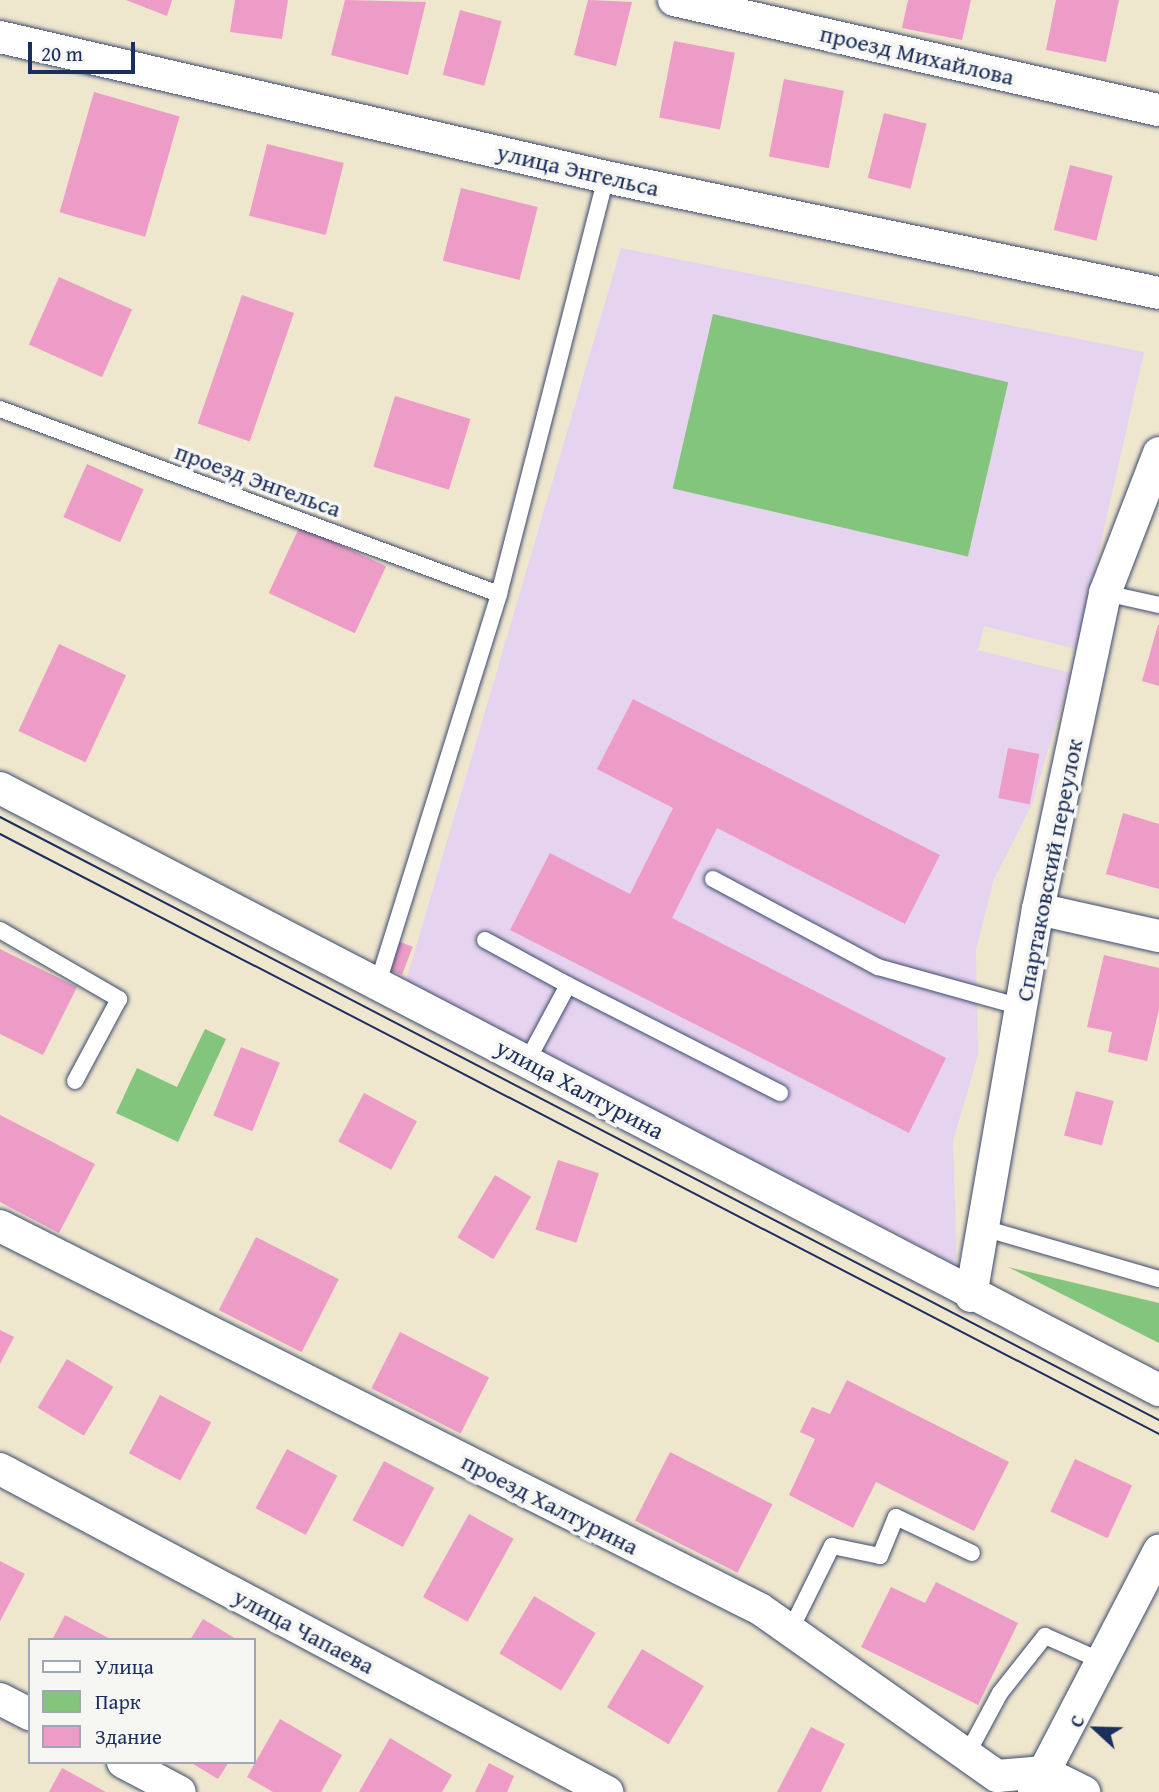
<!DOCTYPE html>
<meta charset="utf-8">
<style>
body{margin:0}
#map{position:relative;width:1159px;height:1792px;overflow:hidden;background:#efe6ce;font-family:"Gentium Book Plus",serif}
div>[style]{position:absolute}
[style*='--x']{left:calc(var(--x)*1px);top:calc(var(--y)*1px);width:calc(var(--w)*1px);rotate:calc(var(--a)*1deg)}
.built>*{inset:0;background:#e6d3f0}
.green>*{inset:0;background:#84c57d;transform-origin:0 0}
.building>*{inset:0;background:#ec9cc7;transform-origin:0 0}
.roads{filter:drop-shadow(0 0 2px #3b4a6f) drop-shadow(0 0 2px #3b4a6f)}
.service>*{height:16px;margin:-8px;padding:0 8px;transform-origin:8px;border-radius:8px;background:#fff}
.minor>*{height:32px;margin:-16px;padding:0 16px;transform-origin:16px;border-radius:16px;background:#fff}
.tram>*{height:2px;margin:-1px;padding:0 1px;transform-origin:1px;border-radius:1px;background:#1b2f5e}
span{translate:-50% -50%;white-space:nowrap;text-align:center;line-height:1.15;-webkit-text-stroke:7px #f6f6f2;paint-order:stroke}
.street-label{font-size:24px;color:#1b2f5e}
.legend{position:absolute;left:28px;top:1638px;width:228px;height:126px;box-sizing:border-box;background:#f6f6f2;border:2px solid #9ea6b7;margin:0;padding:9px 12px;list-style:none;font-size:21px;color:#1b2f5e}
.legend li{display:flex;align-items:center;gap:14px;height:35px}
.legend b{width:35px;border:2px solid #9ea6b7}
.north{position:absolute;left:1061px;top:1694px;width:70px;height:70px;-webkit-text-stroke:5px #f6f6f2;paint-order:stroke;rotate:292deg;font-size:19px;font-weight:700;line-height:28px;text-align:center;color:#1b2f5e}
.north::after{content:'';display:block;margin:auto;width:24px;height:32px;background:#1b2f5e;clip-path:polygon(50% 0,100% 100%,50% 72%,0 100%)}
.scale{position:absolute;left:28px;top:42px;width:107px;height:32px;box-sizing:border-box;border:4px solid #1b2f5e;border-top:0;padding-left:9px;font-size:21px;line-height:24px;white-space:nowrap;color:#1b2f5e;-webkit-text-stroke:5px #f6f6f2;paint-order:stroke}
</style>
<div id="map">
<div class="built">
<div style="clip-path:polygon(621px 248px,1144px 352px,1077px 649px,984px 626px,978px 650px,1071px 673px,1032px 804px,994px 879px,976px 950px,978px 1055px,953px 1141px,957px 1265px,406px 981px)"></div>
</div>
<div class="green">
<div style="left:713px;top:314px;width:303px;height:179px;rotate:13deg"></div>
<div style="clip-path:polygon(205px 1029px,226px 1039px,178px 1142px,116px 1113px,137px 1068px,177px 1087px)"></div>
<div style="clip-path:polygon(1008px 1267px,1159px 1303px,1159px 1343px)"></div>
</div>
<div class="building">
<div style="clip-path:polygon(126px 0,172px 0,167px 16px)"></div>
<div style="clip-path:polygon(235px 0,288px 0,282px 39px,230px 32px)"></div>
<div style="clip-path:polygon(345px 0,426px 2px,408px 75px,331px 55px)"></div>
<div style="clip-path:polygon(588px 0,632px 2px,616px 66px,574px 55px)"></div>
<div style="clip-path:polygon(908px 0,971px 0,962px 40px,902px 28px)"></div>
<div style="clip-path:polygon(1056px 0,1119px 0,1106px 62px,1046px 50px)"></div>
<div style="left:460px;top:10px;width:43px;height:67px;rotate:15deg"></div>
<div style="left:674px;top:41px;width:62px;height:78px;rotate:11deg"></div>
<div style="left:784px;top:79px;width:61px;height:79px;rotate:11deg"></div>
<div style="left:94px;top:92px;width:89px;height:125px;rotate:16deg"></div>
<div style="left:884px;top:113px;width:44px;height:67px;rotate:14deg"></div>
<div style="left:267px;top:144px;width:79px;height:74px;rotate:14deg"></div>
<div style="left:1070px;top:165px;width:44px;height:67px;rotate:14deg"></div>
<div style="left:461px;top:188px;width:79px;height:75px;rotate:14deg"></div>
<div style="left:59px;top:277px;width:80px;height:74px;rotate:24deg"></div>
<div style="left:242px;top:295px;width:55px;height:136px;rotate:19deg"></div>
<div style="left:395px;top:396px;width:79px;height:74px;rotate:17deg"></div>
<div style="left:87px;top:464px;width:62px;height:58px;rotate:24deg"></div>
<div style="left:300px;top:526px;width:95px;height:74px;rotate:25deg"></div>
<div style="clip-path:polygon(1158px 625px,1159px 625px,1159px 686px,1142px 681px)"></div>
<div style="left:59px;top:644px;width:74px;height:96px;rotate:25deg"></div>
<div style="clip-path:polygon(633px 699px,940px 855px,905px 924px,717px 828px,672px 918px,946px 1058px,909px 1133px,510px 930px,550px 853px,630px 894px,673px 808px,597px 769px)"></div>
<div style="left:1008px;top:748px;width:32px;height:51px;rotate:11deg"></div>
<div style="clip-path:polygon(1123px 813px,1159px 824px,1159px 889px,1106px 874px)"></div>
<div style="left:395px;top:940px;width:19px;height:30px;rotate:21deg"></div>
<div style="clip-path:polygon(0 949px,77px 987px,43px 1055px,0 1034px)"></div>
<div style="clip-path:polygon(1104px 955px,1159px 968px,1159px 1009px,1147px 1061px,1108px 1052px,1112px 1032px,1087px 1027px)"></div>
<div style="left:241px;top:1047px;width:42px;height:74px;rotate:22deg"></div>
<div style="left:1076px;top:1091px;width:39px;height:46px;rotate:15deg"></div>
<div style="left:364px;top:1093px;width:60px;height:55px;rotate:28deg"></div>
<div style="clip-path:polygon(0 1115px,95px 1164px,59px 1233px,0 1202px)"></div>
<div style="left:558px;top:1160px;width:43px;height:73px;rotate:18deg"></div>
<div style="left:495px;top:1175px;width:42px;height:73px;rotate:31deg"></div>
<div style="left:256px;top:1237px;width:93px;height:82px;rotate:27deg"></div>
<div style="clip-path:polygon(0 1330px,14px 1337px,0 1364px)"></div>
<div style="left:400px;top:1332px;width:100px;height:63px;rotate:27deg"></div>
<div style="left:67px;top:1359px;width:54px;height:57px;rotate:31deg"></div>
<div style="clip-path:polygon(847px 1380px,1009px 1462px,974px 1531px,876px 1482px,853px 1528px,789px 1495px,815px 1439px,800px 1432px,812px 1407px,830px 1414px)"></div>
<div style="left:160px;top:1395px;width:58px;height:66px;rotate:28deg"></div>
<div style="left:287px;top:1449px;width:57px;height:67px;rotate:28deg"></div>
<div style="left:670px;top:1452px;width:115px;height:77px;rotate:27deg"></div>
<div style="left:1075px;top:1459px;width:63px;height:58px;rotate:25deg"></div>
<div style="left:384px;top:1461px;width:57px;height:67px;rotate:28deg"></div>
<div style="left:469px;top:1514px;width:51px;height:95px;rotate:29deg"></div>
<div style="clip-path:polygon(0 1561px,25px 1574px,0 1621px)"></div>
<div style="clip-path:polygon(936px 1582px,1018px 1623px,978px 1705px,861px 1647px,891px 1587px,925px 1603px)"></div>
<div style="left:534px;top:1596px;width:72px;height:67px;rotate:31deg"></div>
<div style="clip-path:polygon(65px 1615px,112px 1640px,52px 1640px)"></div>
<div style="clip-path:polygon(203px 1619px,238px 1640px,190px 1640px)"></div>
<div style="left:642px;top:1649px;width:72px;height:68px;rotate:31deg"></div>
<div style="clip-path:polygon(280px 1719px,342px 1755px,321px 1792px,273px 1792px,247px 1777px)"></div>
<div style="clip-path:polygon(811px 1727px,845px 1744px,821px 1792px,777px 1792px)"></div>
<div style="clip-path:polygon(390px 1738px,452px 1775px,442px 1792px,359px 1792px)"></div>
<div style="clip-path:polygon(190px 1762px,229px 1762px,218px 1779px)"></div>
<div style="clip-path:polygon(489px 1763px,514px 1776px,507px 1792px,475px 1792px)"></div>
<div style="clip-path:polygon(62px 1768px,106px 1792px,49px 1792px)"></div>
</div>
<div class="roads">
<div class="service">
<div style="--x:0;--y:409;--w:532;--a:20.34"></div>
<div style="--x:1105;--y:593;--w:55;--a:12.5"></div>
<div style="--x:713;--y:879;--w:187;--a:28.1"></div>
<div style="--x:878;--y:967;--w:148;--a:15.6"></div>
<div style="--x:0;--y:930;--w:138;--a:30.1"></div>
<div style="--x:119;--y:999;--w:93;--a:118.2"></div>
<div style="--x:485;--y:940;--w:94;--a:28.5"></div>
<div style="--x:568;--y:985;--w:86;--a:118.3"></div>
<div style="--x:378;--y:983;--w:407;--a:-72.7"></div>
<div style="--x:499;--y:594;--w:431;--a:-75.6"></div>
<div style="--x:568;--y:985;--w:238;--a:27"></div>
<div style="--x:983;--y:1228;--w:183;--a:16.2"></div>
<div style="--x:790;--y:1631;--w:95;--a:-63.7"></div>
<div style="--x:832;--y:1546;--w:49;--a:11.8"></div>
<div style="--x:880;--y:1556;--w:42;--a:-67.7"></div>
<div style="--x:896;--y:1517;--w:84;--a:25.3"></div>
<div style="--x:965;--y:1758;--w:74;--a:-61.7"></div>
<div style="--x:1000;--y:1693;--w:73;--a:-51.7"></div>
<div style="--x:1045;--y:1636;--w:64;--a:23.8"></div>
</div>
<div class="minor">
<div style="--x:674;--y:0;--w:497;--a:12.8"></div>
<div style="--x:0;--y:37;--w:622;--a:13.01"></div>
<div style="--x:606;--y:177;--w:565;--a:11.85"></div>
<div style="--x:0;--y:788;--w:1306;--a:27.45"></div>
<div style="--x:1038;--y:909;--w:124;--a:12.6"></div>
<div style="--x:0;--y:1226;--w:851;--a:26.75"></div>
<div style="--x:760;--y:1609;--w:290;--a:35.2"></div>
<div style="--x:997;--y:1776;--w:47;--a:-4.9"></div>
<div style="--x:1044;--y:1772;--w:45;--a:26.6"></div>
<div style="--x:971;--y:1296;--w:393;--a:-80.2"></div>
<div style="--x:1038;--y:909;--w:323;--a:-78"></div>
<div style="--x:1105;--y:593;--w:150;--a:-68.9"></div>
<div style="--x:0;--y:1469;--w:688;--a:28.02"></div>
<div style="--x:0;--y:1699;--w:34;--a:27"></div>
<div style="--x:123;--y:1762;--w:64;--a:27.8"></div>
<div style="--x:1034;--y:1791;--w:271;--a:-62.5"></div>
</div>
</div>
<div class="tram">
<div style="--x:0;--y:817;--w:1306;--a:27.49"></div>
<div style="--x:0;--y:834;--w:1305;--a:27.37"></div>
</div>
<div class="street-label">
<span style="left:917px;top:55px;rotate:13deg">проезд Михайлова</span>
<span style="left:578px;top:170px;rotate:13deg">улица Энгельса</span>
<span style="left:258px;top:480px;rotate:20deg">проезд Энгельса</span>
<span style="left:1049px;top:870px;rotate:-79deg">Спартаковский переулок</span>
<span style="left:580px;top:1089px;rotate:28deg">улица Халтурина</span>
<span style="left:550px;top:1504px;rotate:27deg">проезд Халтурина</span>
<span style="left:304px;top:1631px;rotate:28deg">улица Чапаева</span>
</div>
<ul class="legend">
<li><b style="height:9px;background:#fff"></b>Улица</li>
<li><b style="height:19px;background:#84c57d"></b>Парк</li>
<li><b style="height:19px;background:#ec9cc7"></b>Здание</li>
</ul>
<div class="north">С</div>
<div class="scale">20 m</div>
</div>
